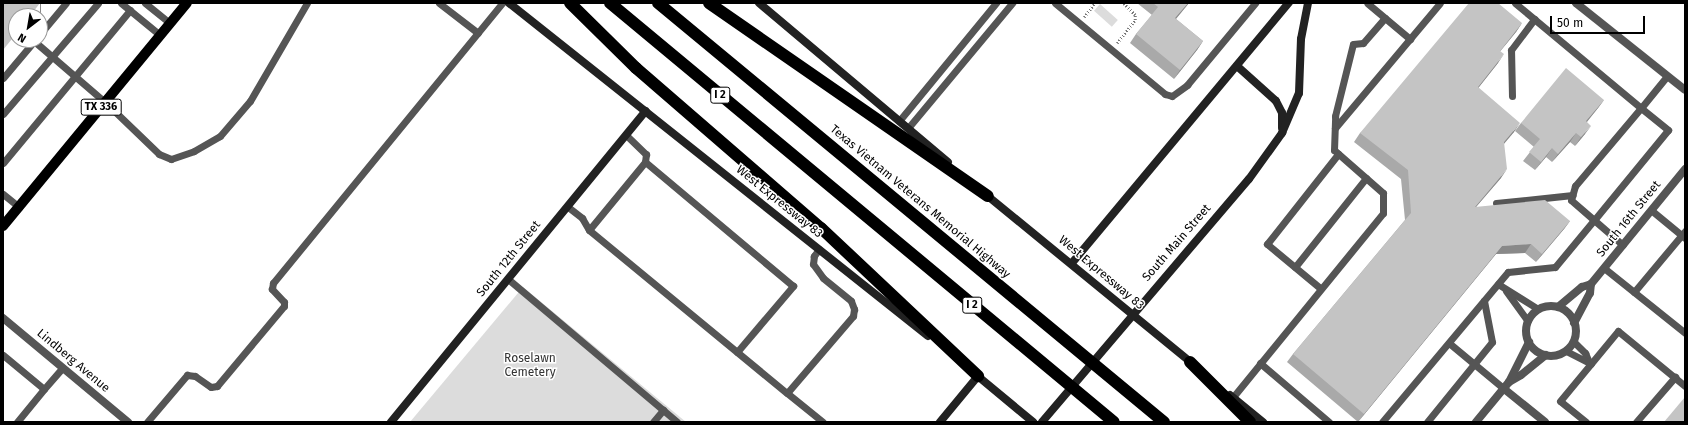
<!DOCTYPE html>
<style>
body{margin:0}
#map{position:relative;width:1688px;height:425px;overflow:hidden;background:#fff;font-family:"Fira Sans",sans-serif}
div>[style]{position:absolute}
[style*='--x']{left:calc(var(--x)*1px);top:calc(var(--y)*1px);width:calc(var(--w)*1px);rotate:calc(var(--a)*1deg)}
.green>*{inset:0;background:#dcdcdc;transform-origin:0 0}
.path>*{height:2.5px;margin-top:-1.25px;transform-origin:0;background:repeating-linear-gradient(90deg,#777 0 1px,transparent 0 3px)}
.lane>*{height:7px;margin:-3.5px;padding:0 3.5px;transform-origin:3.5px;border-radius:3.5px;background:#555}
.street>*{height:8px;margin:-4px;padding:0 4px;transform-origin:4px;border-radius:4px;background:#555}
.street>.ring{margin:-4px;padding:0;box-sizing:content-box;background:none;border:8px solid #555;border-radius:50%}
.secondary>*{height:8px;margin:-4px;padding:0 4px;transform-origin:4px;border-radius:4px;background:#222}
.primary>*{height:10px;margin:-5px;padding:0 5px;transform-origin:5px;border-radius:5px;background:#000}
.highway>*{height:12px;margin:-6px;padding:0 6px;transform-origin:6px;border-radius:6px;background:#000}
.wall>*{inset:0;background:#a9a9a9}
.shaded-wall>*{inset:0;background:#898989;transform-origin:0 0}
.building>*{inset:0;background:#c4c4c4}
span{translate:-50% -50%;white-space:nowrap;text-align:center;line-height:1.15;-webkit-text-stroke:3px #fff;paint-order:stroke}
.shield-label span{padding:1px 3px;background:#fff;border:1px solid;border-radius:3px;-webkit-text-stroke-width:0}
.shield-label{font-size:11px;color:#000;font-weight:700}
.street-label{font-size:12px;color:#000}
.park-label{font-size:12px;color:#333}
.frame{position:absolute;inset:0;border:4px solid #000;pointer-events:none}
.north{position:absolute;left:8px;top:8px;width:40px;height:40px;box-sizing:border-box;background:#fff;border:1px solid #999;border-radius:50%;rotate:211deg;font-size:11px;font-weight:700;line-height:16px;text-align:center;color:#000}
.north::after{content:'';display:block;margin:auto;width:14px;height:18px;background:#000;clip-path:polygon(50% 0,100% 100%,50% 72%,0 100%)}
.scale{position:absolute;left:1550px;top:16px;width:95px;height:18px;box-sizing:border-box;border:2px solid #000;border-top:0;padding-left:5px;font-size:12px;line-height:14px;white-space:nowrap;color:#000;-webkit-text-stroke:3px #fff;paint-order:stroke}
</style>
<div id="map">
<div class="green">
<div style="left:1100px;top:4px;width:24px;height:9px;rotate:42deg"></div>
<div style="clip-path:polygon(523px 287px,686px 422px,410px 422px)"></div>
</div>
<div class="path">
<div style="--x:1084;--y:17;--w:18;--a:-52"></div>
<div style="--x:1117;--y:43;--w:29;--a:-52"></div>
<div style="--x:1135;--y:20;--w:5;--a:-90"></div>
<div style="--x:1135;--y:15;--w:17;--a:-135"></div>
</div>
<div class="lane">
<div style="--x:121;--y:3;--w:50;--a:39.4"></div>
<div style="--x:145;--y:3;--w:32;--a:39"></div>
<div style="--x:439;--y:3;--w:49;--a:37.6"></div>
<div style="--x:1055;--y:3;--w:143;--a:39.6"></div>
<div style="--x:1165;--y:94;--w:7;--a:16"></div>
<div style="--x:1172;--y:96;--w:19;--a:-36"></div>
<div style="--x:1187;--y:85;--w:107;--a:-50.3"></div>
<div style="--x:1515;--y:3;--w:164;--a:39.8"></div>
<div style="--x:1641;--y:108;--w:35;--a:39"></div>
<div style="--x:1668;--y:130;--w:117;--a:129.4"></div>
<div style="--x:1594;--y:220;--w:30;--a:-139"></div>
<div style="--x:1571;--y:200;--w:15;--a:-74"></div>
<div style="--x:1575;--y:186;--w:102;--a:-49.8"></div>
<div style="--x:1641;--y:108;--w:41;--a:-50.9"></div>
<div style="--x:1385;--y:18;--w:33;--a:40"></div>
<div style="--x:40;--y:34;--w:40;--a:-50"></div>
<div style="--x:34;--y:41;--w:94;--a:40.7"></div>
<div style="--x:105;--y:102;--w:75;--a:43.9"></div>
<div style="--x:159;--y:154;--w:13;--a:23"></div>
<div style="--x:171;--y:159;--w:24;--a:-19"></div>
<div style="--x:194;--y:151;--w:30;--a:-30"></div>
<div style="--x:220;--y:136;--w:46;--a:-49.4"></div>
<div style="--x:250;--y:101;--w:113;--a:-59.8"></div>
<div style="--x:3;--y:78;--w:50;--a:-49.9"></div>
<div style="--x:1512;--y:96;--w:46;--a:-91.2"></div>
<div style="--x:1511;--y:50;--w:39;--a:-53"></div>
<div style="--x:3;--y:114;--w:146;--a:-49.4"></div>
<div style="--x:899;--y:121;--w:153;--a:-50.6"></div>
<div style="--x:908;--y:128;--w:163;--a:-50.2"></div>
<div style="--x:1335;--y:128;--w:163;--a:-50"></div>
<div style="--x:626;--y:135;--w:28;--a:44"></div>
<div style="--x:646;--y:154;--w:8;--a:97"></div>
<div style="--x:3;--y:163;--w:199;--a:-50.3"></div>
<div style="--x:3;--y:194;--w:21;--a:39"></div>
<div style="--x:1496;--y:203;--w:77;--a:-5.9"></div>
<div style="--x:568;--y:207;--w:18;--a:38"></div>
<div style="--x:582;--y:218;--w:14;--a:60"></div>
<div style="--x:1651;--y:210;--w:44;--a:39.5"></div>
<div style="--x:819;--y:249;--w:9;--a:126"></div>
<div style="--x:814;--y:256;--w:8;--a:97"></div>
<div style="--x:813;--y:264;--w:17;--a:54"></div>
<div style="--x:823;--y:278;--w:36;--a:39"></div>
<div style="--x:851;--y:301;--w:9;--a:69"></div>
<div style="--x:854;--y:309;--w:7;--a:98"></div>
<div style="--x:853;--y:316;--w:101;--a:130.6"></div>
<div style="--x:787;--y:393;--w:46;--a:38.9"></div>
<div style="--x:1295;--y:267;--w:114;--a:-51.4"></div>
<div style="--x:1604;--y:268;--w:104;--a:38.7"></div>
<div style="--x:508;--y:279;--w:221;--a:40.2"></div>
<div style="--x:1498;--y:284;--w:47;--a:32"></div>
<div style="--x:1320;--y:288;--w:69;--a:-140.3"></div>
<div style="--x:1267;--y:244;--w:115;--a:-51.7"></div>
<div style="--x:1506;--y:291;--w:37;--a:54"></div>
<div style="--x:1634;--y:292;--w:80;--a:-50.1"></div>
<div style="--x:1574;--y:342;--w:16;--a:45"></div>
<div style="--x:1585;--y:353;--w:10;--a:66"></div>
<div style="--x:1449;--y:343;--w:70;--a:39.8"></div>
<div style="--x:1566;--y:351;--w:28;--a:27"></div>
<div style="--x:737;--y:352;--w:87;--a:-49.7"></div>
<div style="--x:793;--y:286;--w:193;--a:-140"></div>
<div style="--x:645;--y:162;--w:88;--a:129.5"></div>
<div style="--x:589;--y:230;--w:256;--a:39.5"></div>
<div style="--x:3;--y:355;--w:53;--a:39.7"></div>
<div style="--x:44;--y:389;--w:43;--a:129.3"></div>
<div style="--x:1260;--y:363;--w:91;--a:40.5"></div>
<div style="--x:44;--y:389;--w:28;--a:-49"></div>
<div style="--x:1233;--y:397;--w:237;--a:-50.8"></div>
<div style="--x:1383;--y:213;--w:20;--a:-90"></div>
<div style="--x:1383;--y:193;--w:65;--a:-138.7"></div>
<div style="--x:1334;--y:150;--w:34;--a:-88"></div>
<div style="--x:1335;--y:116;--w:74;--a:-76"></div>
<div style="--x:1353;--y:44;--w:10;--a:-6"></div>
<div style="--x:1363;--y:43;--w:33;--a:-49"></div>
<div style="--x:1385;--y:18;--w:23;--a:-140"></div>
<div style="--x:147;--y:422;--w:62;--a:-49.6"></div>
<div style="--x:187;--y:375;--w:8;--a:7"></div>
<div style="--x:195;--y:376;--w:19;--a:35"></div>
<div style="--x:211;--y:387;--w:6;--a:-9"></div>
<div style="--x:217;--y:386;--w:104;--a:-50.1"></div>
<div style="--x:284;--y:306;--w:4;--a:-90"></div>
<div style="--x:284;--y:302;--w:18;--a:-133"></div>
<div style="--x:272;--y:289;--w:6;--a:-81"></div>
<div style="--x:273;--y:283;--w:362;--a:-50.7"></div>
<div style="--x:653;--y:422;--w:16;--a:-50"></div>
<div style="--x:1382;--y:422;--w:196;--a:-50"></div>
<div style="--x:1508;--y:272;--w:47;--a:-6.1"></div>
<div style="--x:1555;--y:267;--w:61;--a:-50.3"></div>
<div style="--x:1594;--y:220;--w:38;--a:41"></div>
<div style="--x:1427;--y:422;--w:103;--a:-50.9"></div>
<div style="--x:1492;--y:342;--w:42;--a:-101"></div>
<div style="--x:1586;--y:422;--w:33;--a:-141"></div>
<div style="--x:1560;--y:401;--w:91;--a:-50.4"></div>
<div style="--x:1618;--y:331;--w:87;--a:39.4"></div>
<div style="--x:1636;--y:422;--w:60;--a:-49.1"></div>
</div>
<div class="street">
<div style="--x:1576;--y:3;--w:139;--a:38.6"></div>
<div class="ring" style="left:1526px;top:306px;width:42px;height:42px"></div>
<div style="--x:1558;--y:307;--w:31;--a:-40"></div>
<div style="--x:1582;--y:287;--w:9;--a:-18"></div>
<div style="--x:1591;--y:284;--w:149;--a:-50.7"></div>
<div style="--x:3;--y:318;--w:163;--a:39.8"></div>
<div style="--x:1574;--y:323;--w:34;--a:-62"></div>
<div style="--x:1590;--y:293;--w:9;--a:-84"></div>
<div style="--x:1509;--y:382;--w:14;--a:-30"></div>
<div style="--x:1521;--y:375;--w:32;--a:-39"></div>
<div style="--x:1503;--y:388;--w:54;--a:39"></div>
<div style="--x:1476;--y:422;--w:52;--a:-50.5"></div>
<div style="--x:1509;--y:382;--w:45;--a:-63.4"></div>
</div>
<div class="secondary">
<div style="--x:509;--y:3;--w:535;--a:38.48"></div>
<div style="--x:759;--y:3;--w:247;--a:40.1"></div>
<div style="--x:1237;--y:66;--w:52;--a:41.9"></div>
<div style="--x:1276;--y:101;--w:13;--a:63"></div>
<div style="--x:1282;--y:113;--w:15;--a:90"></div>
<div style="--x:984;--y:193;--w:270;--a:39.3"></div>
<div style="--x:1072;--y:263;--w:339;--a:-50.2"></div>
<div style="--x:974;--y:373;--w:77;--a:39.7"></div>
<div style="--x:1230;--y:395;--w:43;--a:39.3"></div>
<div style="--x:391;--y:422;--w:402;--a:-50.7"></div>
<div style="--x:940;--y:422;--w:60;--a:-50.4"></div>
<div style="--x:1042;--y:422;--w:319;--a:-49.6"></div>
<div style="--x:1249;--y:179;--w:57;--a:-54.3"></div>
<div style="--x:1282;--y:133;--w:43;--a:-67"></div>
<div style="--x:1299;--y:93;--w:54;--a:-87.9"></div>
<div style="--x:1301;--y:39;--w:37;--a:-79"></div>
</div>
<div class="primary">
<div style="--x:3;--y:226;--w:289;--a:-50.5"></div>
</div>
<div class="highway">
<div style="--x:570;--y:3;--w:93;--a:44.6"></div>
<div style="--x:636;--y:68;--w:245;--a:40.9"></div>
<div style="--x:821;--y:228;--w:216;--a:43.3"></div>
<div style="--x:610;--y:3;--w:655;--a:39.74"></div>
<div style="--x:658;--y:3;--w:657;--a:39.63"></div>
<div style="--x:709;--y:3;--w:339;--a:34.7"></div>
<div style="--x:1190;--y:362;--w:85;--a:45"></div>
</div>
<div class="wall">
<div style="clip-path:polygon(1137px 3px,1189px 3px,1176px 19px,1203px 41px,1197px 50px,1174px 79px,1130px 43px,1136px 34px,1152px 15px)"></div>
<div style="clip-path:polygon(1522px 23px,1516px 32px,1500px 51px,1498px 63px,1478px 88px,1514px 132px,1504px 143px,1501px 178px,1476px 207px,1570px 221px,1564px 229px,1536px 262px,1525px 253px,1496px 254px,1358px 422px,1287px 362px,1293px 354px,1405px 220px,1401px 179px,1354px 142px,1360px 133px)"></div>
<div style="clip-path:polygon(1604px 100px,1598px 108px,1587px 122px,1585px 134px,1575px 146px,1570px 142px,1552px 162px,1546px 157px,1535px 170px,1523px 161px,1534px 147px,1515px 131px,1521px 123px)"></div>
</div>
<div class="shaded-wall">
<div style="left:40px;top:3px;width:1px;height:16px"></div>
<div style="clip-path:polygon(1188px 3px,1189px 3px,1169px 27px,1175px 18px)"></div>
<div style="clip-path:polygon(1522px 23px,1516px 32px,1494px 59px,1500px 51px)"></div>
<div style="left:16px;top:34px;width:1px;height:21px;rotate:90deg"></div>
<div style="clip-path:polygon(1203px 41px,1197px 50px,1174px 79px,1180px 70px)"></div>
<div style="clip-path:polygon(1504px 54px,1498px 63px,1472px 96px,1478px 87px)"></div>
<div style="clip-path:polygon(1604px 100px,1598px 108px,1580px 130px,1586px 121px)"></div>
<div style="clip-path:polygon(1520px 123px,1514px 132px,1498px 151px,1504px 142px)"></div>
<div style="clip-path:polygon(1591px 126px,1585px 134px,1575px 146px,1581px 137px)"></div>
<div style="clip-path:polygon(1576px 133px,1570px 142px,1552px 162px,1558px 154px)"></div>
<div style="clip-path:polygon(1552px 148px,1546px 157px,1535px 170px,1541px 162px)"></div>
<div style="clip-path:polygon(1507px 169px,1501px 178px,1469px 215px,1475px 207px)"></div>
<div style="clip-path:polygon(1570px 221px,1564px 229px,1536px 262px,1542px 254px)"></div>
<div style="clip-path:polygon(1531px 244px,1525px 253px,1496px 254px,1358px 422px,1364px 414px,1502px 246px)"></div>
</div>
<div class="building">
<div style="clip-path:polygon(3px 3px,40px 3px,30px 16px,16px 16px,16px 34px,3px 50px)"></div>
<div style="clip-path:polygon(1153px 3px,1188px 3px,1175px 18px,1203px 41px,1180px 70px,1136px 34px,1158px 7px)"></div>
<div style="clip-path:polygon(1469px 3px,1498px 3px,1522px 23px,1500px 51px,1504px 54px,1478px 87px,1520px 123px,1504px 142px,1507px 169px,1475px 207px,1545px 200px,1570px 221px,1542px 254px,1531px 244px,1502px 246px,1364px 414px,1293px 354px,1411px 213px,1408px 170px,1360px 133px)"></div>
<div style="clip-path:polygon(1566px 68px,1604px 100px,1586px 121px,1591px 126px,1581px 137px,1576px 133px,1558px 154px,1552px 148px,1541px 162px,1529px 152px,1540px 139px,1521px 123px)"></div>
<div style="clip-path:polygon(1685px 397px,1685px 422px,1664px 422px)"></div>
</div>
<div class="shield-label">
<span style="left:720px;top:95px">I 2</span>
<span style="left:101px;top:107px">TX 336</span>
<span style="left:972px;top:305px">I 2</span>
</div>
<div class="street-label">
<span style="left:779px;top:202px;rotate:39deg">West Expressway 83</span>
<span style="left:920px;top:202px;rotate:40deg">Texas Vietnam Veterans Memorial Highway</span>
<span style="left:1629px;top:219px;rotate:-51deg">South 16th Street</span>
<span style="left:1177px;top:243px;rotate:-49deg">South Main Street</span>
<span style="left:509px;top:259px;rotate:-51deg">South 12th Street</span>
<span style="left:1101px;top:273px;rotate:40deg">West Expressway 83</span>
<span style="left:73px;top:361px;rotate:40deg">Lindberg Avenue</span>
</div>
<div class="park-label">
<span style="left:530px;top:366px">Roselawn<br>Cemetery</span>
</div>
<div class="frame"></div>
<div class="north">N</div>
<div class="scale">50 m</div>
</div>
